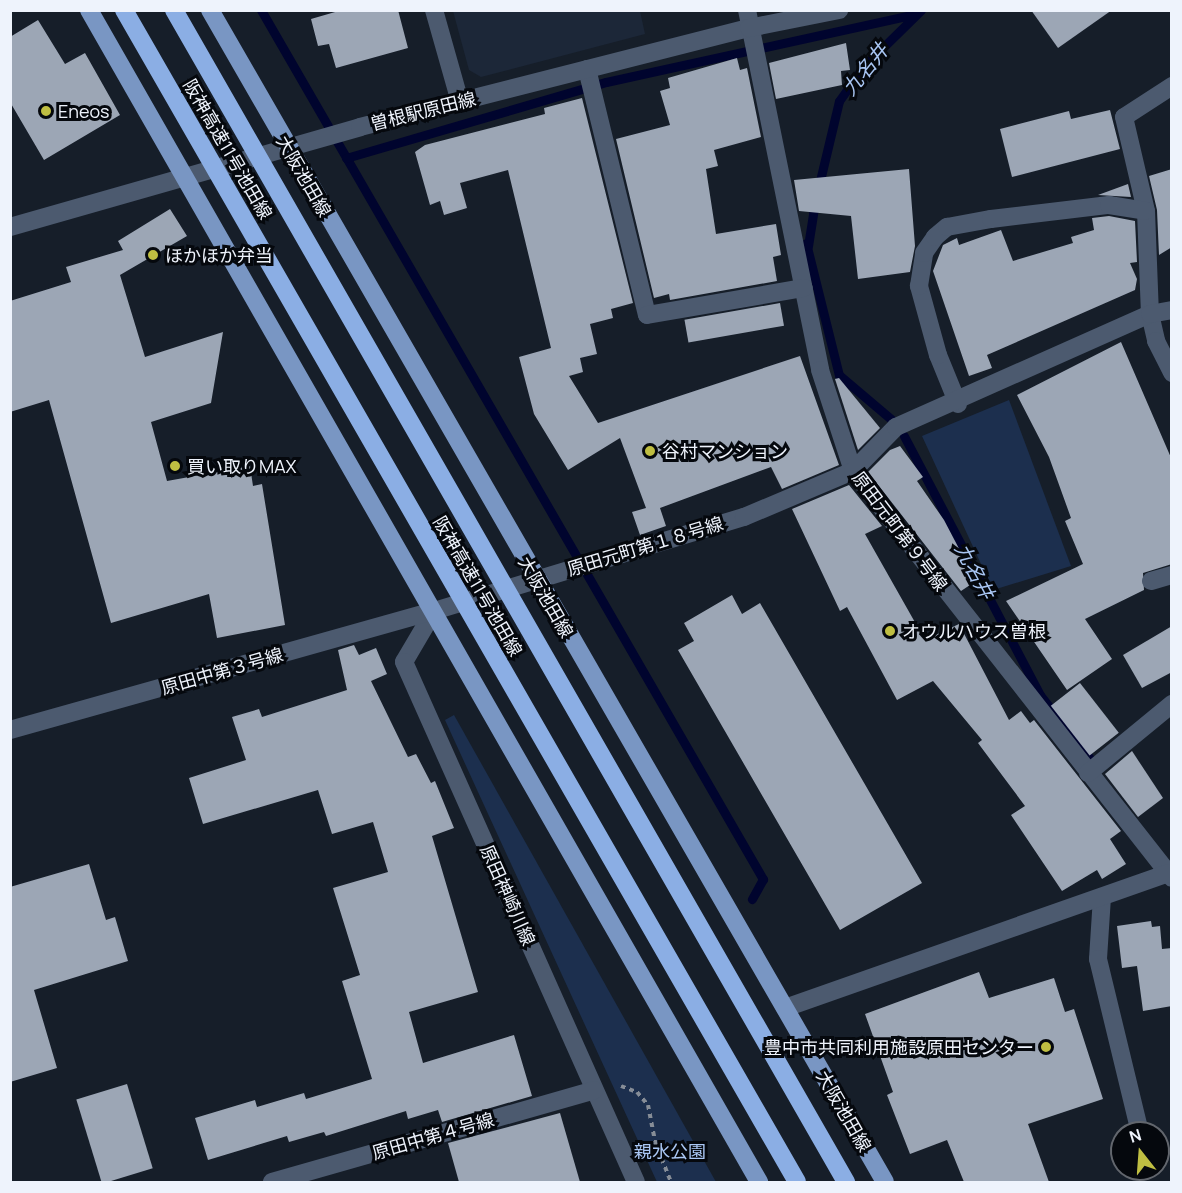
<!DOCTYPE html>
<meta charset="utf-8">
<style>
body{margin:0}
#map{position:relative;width:1182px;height:1193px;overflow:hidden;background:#161e29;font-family:Manrope,"Noto Sans JP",sans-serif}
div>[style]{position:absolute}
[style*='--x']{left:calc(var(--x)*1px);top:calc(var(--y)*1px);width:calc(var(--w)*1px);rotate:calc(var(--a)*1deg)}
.built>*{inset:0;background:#1c2738}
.green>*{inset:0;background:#1c2f4e}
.stream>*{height:9px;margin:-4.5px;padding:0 4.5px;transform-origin:4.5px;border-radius:4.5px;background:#00042e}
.building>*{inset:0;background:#9ca6b5;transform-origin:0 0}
.path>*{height:4px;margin-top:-2px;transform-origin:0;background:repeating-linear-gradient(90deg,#868d97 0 4.5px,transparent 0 9px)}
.minor>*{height:18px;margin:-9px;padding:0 9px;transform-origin:9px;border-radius:9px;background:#4c5a6f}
.major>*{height:18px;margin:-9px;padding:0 9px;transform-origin:9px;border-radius:9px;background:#7996c3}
.highway-bridge>*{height:18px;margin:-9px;padding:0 9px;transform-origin:9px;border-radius:9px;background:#8baee4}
.dots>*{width:16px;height:16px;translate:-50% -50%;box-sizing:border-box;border:3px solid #05080d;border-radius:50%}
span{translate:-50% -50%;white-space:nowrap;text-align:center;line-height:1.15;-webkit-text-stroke:6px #05080d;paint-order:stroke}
.poi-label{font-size:18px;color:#eef3fc}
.left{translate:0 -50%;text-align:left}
.right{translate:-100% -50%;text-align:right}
.street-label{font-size:18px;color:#eef3fc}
.park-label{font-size:18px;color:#aac7f4}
.water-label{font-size:20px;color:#a8c5f2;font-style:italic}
.frame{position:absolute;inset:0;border:12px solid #eef3fc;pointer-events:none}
.north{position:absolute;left:1110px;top:1121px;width:60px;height:60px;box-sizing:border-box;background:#05080d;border:2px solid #62666d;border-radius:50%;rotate:343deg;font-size:16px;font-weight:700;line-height:24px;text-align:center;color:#eef3fc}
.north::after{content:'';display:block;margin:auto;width:21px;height:27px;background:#bfbe42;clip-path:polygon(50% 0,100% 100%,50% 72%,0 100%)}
</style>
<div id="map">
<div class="built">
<div style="clip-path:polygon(453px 11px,640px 11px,645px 34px,481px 77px,469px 70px)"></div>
</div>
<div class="green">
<div style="clip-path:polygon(1009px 400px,1071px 566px,993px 590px,922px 436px)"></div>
<div style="clip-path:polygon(454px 715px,716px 1182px,657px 1182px,445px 720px)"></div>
</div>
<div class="stream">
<div style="--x:261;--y:10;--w:1004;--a:59.99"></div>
<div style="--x:763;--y:879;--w:23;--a:119"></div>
<div style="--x:346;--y:158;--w:271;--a:-16.3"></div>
<div style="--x:606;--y:82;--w:313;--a:-12.4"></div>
<div style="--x:818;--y:189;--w:90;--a:-76.6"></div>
<div style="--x:839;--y:101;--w:43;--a:-54.5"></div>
<div style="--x:864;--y:66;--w:80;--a:-44.5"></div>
<div style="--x:806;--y:243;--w:136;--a:76"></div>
<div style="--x:839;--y:375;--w:70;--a:40.3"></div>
<div style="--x:808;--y:246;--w:45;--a:-81"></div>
<div style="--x:904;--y:436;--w:293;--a:62.3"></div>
<div style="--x:1040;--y:695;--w:84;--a:51.8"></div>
</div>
<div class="building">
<div style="clip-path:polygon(342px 10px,398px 10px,408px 48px,336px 68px,329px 44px,318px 46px,311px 19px)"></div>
<div style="clip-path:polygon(1031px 10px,1112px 10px,1058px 48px)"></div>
<div style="clip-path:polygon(38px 20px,65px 64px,85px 53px,120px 115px,44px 160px,10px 102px,10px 37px)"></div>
<div style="clip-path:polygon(846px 43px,850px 70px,841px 71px,842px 85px,776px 99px,769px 63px)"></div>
<div style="clip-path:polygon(737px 58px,740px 70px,747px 68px,761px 137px,714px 150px,718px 166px,706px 169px,716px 234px,776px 224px,781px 255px,773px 257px,777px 281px,670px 300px,669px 294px,654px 298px,616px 139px,670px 125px,660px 91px,670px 88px,668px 78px)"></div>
<div style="clip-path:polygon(582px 98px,633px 303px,611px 309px,613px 318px,590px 324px,597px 354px,580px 358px,583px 372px,569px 376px,598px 423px,800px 356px,839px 465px,782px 489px,771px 467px,660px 508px,666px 526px,640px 535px,632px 512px,646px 508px,620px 438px,568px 470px,534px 414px,519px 357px,551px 348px,508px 170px,460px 183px,467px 208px,444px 215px,440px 201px,430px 205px,415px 152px,425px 145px,545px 114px,544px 108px)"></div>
<div style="clip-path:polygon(1110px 110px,1120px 149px,1012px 177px,1000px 129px,1069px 111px,1071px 119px)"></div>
<div style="clip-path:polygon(909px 169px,915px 246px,910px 272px,858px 279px,851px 216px,799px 211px,794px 180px)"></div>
<div style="clip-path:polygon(1172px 169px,1172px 247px,1159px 255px,1157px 210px,1149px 176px)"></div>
<div style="clip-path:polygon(1128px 184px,1131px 197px,1098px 195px)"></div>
<div style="clip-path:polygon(170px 209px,187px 236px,120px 275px,145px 357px,223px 332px,211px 403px,151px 422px,167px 481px,250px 466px,253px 486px,262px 484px,285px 625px,217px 638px,209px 594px,111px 623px,49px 400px,10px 412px,10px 301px,71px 282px,66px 267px,123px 250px,118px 241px)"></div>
<div style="clip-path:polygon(1109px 216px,1135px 221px,1137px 262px,1130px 263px,1137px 279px,1135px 290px,987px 355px,992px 368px,969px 376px,933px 271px,943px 245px,957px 238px,959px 245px,1001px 230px,1013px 261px,1073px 243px,1071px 237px,1094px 230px,1092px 218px)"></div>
<div style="left:780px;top:303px;width:23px;height:97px;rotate:80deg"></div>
<div style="clip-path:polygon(1121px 342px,1172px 460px,1172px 564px,1143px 573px,1144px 590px,1085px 619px,1112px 659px,1067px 690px,1006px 601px,1083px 564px,1065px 521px,1071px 518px,1049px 457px,1017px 395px)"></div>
<div style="clip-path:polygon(839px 378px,880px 428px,858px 450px,835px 379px)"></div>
<div style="clip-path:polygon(900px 446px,923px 477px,917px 481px,944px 520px,976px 581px,961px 591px,868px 472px,890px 450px)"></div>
<div style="clip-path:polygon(849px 485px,882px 526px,865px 534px,925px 640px,959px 624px,1009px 720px,1021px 711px,1030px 723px,1034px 720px,1121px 831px,1110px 839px,1126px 864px,1102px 879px,1097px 870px,1062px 891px,1011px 815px,1025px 806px,978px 743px,982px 740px,933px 681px,897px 700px,847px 607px,840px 611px,792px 509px)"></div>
<div style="clip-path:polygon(732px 595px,742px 614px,760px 603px,922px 883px,840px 930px,678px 650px,694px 641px,684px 623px)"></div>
<div style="clip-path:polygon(1172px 626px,1172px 672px,1142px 688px,1123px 655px)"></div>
<div style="clip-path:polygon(354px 645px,359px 655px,376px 648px,387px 674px,371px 681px,408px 757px,416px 754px,431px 783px,435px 781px,454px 828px,432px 836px,478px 992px,409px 1012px,423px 1063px,514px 1035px,532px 1096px,442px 1122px,438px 1110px,408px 1119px,406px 1111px,326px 1136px,324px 1132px,289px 1142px,287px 1136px,208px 1160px,195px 1118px,255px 1100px,257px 1107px,304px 1093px,306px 1099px,372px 1079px,342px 981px,360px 975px,333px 888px,388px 872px,373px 822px,332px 834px,318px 790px,203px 824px,189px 778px,246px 760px,232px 717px,259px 709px,262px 717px,347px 690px,338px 650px)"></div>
<div style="left:1080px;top:683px;width:63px;height:37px;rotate:52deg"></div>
<div style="clip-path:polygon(1132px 751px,1163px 798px,1138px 817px,1105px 774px)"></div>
<div style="clip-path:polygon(89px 864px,106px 920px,115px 917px,128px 961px,34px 990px,57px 1068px,10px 1082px,10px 887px)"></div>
<div style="clip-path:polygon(1151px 921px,1152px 927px,1160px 926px,1162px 949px,1172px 948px,1172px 1006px,1143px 1011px,1137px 966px,1122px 968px,1117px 926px)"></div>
<div style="clip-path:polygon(979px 972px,989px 998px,1054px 978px,1065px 1012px,1074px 1009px,1103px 1099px,1028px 1124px,1049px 1182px,964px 1182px,947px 1140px,910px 1154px,887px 1095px,893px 1092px,865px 1014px)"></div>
<div style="left:127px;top:1084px;width:88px;height:53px;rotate:73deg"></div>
<div style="clip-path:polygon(560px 1113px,580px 1182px,459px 1182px,448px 1143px)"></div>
</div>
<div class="path">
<div style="--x:621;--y:1086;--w:17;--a:21"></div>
<div style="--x:637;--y:1092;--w:17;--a:50"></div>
<div style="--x:648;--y:1105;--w:38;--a:79"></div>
<div style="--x:655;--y:1142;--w:43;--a:68.2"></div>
</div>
<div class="minor">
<div style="--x:434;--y:10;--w:96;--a:74.2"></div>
<div style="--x:747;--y:10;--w:367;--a:78.5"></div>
<div style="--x:820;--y:370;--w:106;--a:71.9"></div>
<div style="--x:853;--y:471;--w:517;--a:51.91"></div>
<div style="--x:587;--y:69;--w:253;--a:76.3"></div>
<div style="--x:647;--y:315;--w:159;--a:-9.8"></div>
<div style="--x:1172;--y:86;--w:57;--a:147.1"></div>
<div style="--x:1124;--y:117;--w:97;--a:76.8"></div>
<div style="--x:1146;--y:211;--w:103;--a:87.8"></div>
<div style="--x:1150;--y:314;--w:28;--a:77"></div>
<div style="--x:1156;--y:341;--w:36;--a:63"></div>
<div style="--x:10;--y:227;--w:364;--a:-15.9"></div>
<div style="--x:360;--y:127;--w:401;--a:-14.3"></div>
<div style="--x:749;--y:28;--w:92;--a:-11.3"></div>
<div style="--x:958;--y:404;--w:53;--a:-112.2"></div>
<div style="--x:938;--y:355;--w:72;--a:-105.4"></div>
<div style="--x:919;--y:286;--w:33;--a:-81"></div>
<div style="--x:924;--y:253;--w:19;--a:-55"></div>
<div style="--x:935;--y:237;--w:16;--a:-40"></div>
<div style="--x:947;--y:227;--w:45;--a:-10.3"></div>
<div style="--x:991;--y:219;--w:119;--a:-6.8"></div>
<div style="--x:1109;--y:205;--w:37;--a:9"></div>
<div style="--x:1151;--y:581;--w:22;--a:-16"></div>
<div style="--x:434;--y:611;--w:59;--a:120.5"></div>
<div style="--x:404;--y:662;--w:569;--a:65.96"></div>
<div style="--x:10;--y:730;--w:440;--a:-15.7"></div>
<div style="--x:434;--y:611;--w:324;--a:-16.9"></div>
<div style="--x:744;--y:517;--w:118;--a:-22.9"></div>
<div style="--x:853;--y:471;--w:62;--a:-45.7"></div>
<div style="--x:896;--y:427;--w:278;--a:-24"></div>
<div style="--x:1150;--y:314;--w:22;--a:-10"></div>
<div style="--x:1088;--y:773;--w:109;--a:-39.4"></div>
<div style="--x:1102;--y:897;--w:62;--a:93.7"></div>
<div style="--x:1098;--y:959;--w:179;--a:76.4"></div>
<div style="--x:785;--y:1008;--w:406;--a:-19.4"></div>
<div style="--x:272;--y:1182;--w:335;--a:-15.9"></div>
</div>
<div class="major">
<div style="--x:89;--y:10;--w:1350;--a:60.24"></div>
<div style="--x:210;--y:10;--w:1352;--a:60.06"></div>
</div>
<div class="highway-bridge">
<div style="--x:124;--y:10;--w:1351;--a:60.13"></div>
<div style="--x:174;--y:10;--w:1351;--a:60.17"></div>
</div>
<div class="dots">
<div style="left:46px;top:111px;background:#bfbe42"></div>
<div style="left:153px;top:255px;background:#bfbe42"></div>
<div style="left:650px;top:451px;background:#bfbe42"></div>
<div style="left:175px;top:466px;background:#bfbe42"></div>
<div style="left:890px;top:631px;background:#bfbe42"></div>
<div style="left:1046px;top:1047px;background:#bfbe42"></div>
</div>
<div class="poi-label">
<span class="left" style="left:58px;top:111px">Eneos</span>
<span class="left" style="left:165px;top:255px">ほかほか弁当</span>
<span class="left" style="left:662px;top:451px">谷村マンション</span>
<span class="left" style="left:187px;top:466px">買い取りMAX</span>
<span class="left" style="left:902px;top:631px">オウルハウス曽根</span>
<span class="right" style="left:1034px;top:1047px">豊中市共同利用施設原田センター</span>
</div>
<div class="street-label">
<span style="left:423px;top:111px;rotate:-14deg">曽根駅原田線</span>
<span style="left:228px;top:149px;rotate:60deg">阪神高速11号池田線</span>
<span style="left:304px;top:176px;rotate:60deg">大阪池田線</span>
<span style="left:900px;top:531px;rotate:53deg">原田元町第９号線</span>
<span style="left:645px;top:546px;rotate:-17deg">原田元町第１８号線</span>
<span style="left:478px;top:586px;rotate:60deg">阪神高速11号池田線</span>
<span style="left:546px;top:597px;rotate:60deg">大阪池田線</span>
<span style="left:222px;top:671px;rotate:-16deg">原田中第３号線</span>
<span style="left:508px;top:895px;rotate:66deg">原田神崎川線</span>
<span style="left:844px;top:1111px;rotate:60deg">大阪池田線</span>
<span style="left:433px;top:1136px;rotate:-16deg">原田中第４号線</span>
</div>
<div class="park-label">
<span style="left:670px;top:1151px">親水公園</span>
</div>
<div class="water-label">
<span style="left:865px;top:69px;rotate:-51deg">九名井</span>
<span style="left:975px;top:571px;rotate:62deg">九名井</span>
</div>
<div class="frame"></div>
<div class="north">N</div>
</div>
